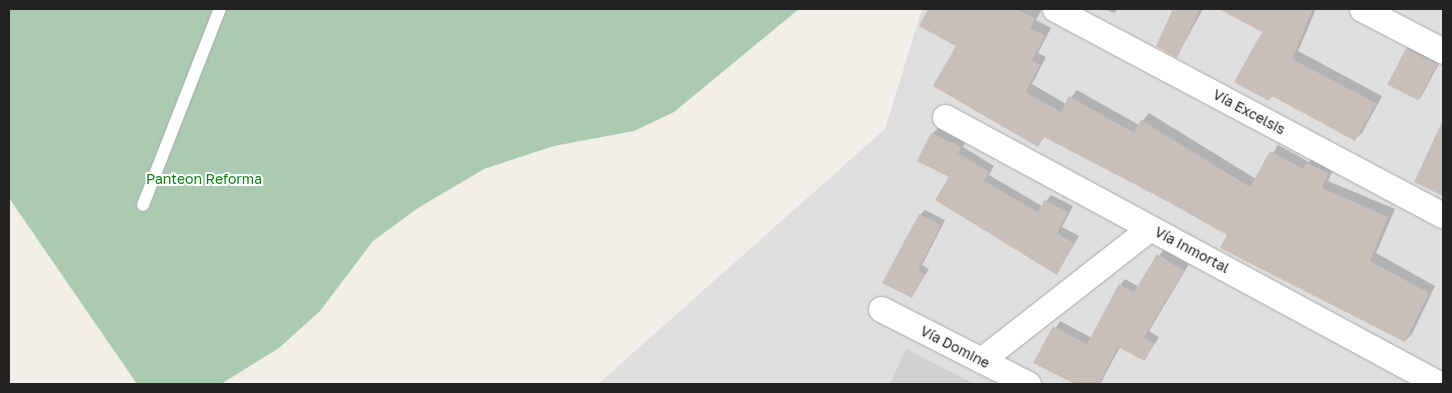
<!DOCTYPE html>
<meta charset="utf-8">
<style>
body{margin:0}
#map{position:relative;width:1452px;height:393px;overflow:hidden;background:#f2efe9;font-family:"Golos Text",sans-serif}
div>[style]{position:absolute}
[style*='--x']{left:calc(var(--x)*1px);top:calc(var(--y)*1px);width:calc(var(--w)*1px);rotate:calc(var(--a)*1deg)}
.residential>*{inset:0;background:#e0dfdf}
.religious>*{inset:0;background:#d0d0d0}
.cemetery>*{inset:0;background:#aacbaf}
.shadow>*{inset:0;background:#0003}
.building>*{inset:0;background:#c7bfb8;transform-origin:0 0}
.roads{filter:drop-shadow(0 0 1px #a9a9a9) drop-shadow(0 0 1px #a9a9a9)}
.service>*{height:12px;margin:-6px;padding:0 6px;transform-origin:6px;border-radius:6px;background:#fff}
.minor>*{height:25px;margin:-12.5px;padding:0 12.5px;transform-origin:12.5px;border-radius:12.5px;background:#fff}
span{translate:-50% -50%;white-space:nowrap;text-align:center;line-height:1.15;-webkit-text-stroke:4px #fff;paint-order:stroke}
.street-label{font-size:14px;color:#222}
.park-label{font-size:14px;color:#0c8416}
.frame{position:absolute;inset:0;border:10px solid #222;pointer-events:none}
</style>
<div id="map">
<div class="residential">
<div style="clip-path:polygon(922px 9px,1443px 9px,1443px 384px,598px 384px,885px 129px)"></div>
</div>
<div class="religious">
<div style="clip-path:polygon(906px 349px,975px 384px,890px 384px)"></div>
</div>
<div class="cemetery">
<div style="clip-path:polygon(9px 9px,799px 9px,674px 112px,634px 131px,554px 146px,484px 169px,418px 208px,373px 241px,320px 311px,279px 348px,221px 384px,137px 384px,9px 198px)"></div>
</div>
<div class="shadow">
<div style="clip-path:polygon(930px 9px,1042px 9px,1036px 20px,1051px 28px,1038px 53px,1046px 57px,1032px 84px,1066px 104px,1077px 90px,1139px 125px,1149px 113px,1256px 179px,1278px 145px,1309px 162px,1314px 157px,1335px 166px,1328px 181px,1395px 209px,1376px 253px,1435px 286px,1412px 334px,1405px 341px,1228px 234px,1046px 136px,1038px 145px,958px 46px,920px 26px)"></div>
<div style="clip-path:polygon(1104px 9px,1118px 9px,1114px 13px)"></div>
<div style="clip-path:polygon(1175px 9px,1203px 9px,1177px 56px,1157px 46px)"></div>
<div style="clip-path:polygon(1221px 9px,1316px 9px,1298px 51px,1382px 96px,1362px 133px,1355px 139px,1273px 96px,1269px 99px,1263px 32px)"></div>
<div style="clip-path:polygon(1413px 43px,1442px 58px,1420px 99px,1407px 49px)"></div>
<div style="clip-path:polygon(938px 128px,966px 141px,963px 147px,994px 166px,989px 175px,1042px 206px,1051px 195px,1073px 206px,1062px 227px,1079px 236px,1057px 273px,951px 176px,932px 134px)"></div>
<div style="clip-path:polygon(1443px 128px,1443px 194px,1416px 181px)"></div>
<div style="clip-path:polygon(925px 210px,945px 220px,922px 265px,929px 269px,912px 296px,920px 215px)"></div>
<div style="clip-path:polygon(1164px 249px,1189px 264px,1149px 331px,1159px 337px,1144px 360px,1120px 347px,1100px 384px,1078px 384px,1035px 362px,1060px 321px,1092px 338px,1120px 285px,1125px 279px,1139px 287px)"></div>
</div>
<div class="building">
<div style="clip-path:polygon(928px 9px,1016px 9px,1035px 18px,1030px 28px,1045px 36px,1032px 60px,1040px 65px,1025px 92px,1061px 112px,1069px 96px,1134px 133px,1141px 120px,1250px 187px,1270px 151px,1303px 169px,1306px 163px,1328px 173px,1322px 188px,1388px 217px,1370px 261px,1429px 293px,1405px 342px,1220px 248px,1227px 235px,1163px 199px,1044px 137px,1038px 147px,933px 86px,956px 46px,919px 26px)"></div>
<div style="clip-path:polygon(1173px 9px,1200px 9px,1177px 58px,1156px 46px)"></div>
<div style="clip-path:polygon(1219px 9px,1313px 9px,1292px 59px,1376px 103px,1355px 141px,1272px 96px,1269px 101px,1234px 82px,1262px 32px)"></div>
<div style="left:1406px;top:48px;width:35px;height:41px;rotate:27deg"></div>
<div style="clip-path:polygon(1443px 120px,1443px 196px,1414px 182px)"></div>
<div style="clip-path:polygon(931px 133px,961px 147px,958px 153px,989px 172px,984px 181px,1038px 212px,1044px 200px,1068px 212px,1057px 233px,1074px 243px,1057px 275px,935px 200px,949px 177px,917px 161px)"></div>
<div style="clip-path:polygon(919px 214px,941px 225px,918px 270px,925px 274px,912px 298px,882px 283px)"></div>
<div style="clip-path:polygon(1157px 254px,1184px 271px,1144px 337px,1154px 343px,1145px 361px,1118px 347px,1099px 384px,1075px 384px,1033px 363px,1053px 326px,1087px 344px,1119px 284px,1134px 292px)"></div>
</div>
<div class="roads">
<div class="service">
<div style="--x:143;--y:205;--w:211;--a:-68.6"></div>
</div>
<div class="minor">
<div style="--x:1055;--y:9;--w:439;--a:28"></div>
<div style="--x:1362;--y:9;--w:91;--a:27.4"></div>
<div style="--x:945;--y:117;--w:562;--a:28.39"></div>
<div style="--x:881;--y:309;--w:165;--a:27"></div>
<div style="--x:981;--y:360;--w:214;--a:-38"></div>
</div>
</div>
<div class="street-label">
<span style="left:1249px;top:112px;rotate:28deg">Vía Excelsis</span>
<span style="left:1192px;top:250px;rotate:28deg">Vía Inmortal</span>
<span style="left:955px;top:347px;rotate:27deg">Vía Domine</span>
</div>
<div class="park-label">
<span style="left:204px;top:179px">Panteon Reforma</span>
</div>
<div class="frame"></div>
</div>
